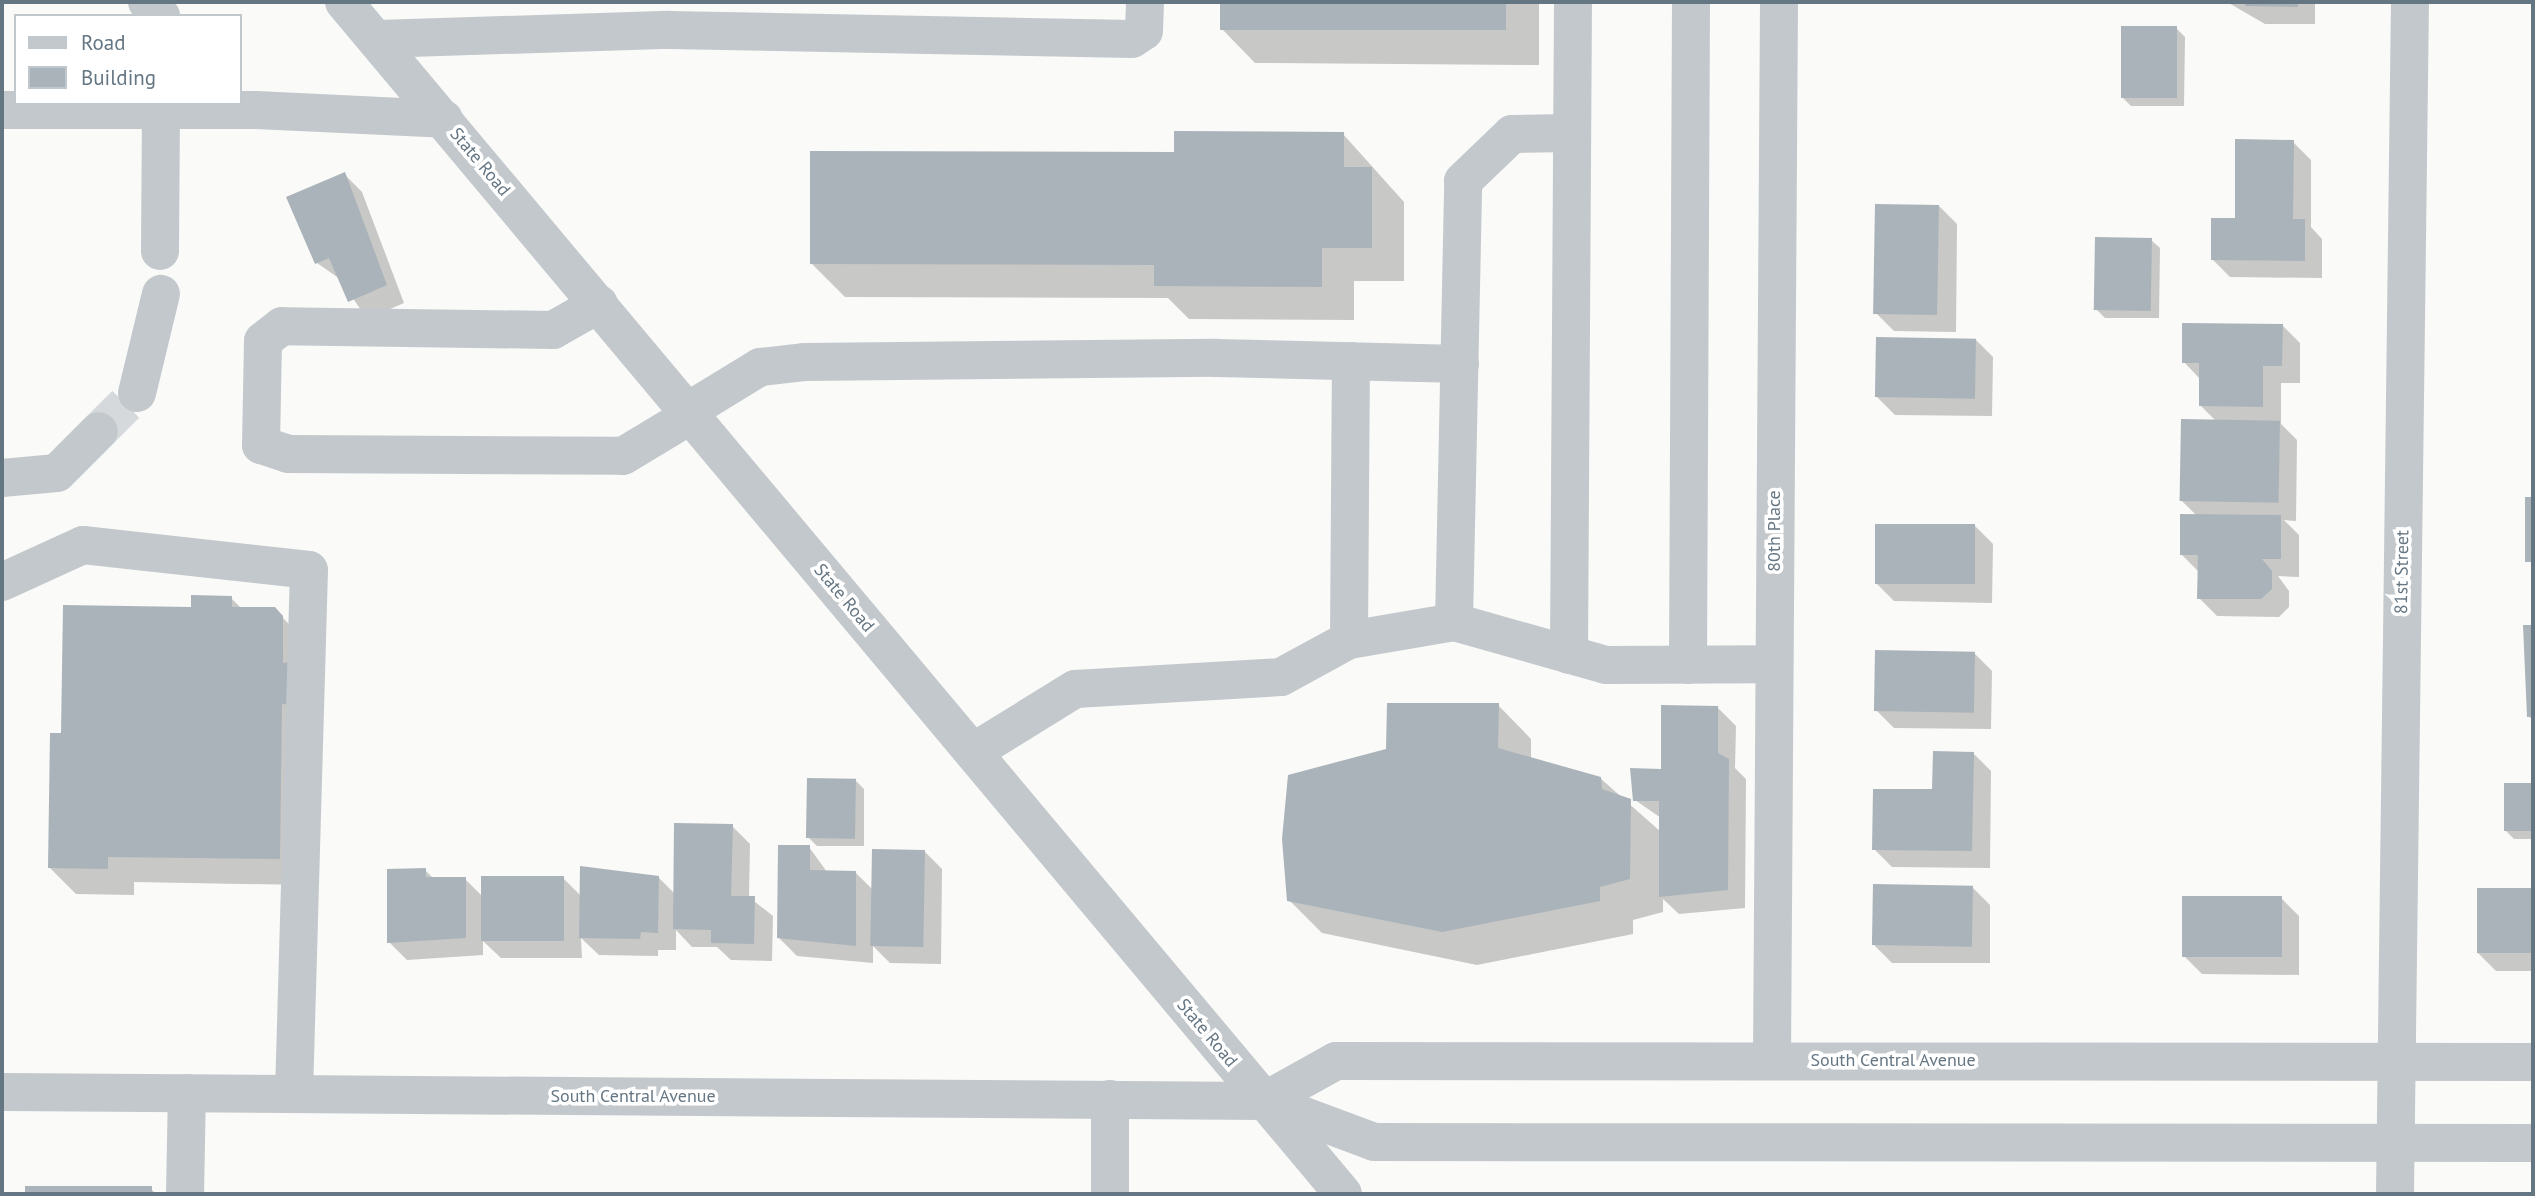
<!DOCTYPE html>
<style>
body{margin:0}
#map{position:relative;width:2535px;height:1196px;overflow:hidden;background:#fafaf8;font-family:"PT Sans",sans-serif}
div>[style]{position:absolute}
[style*='--x']{left:calc(var(--x)*1px);top:calc(var(--y)*1px);width:calc(var(--w)*1px);rotate:calc(var(--a)*1deg)}
.shadow>*{inset:0;background:#0003;transform-origin:0 0}
.building>*{inset:0;background:#aab3b9;transform-origin:0 0}
.minor-tunnel>*{height:38px;margin-top:-19px;transform-origin:0;background:repeating-linear-gradient(90deg,#d5d9db 0 38px,transparent 0 57px)}
.minor>*{height:38px;margin:-19px;padding:0 19px;transform-origin:19px;border-radius:19px;background:#c3c8cc}
span{translate:-50% -50%;white-space:nowrap;text-align:center;line-height:1.15;-webkit-text-stroke:7px #fff;paint-order:stroke}
.street-label{font-size:18px;color:#657683}
.frame{position:absolute;inset:0;border:4px solid #657683;pointer-events:none}
.legend{position:absolute;left:14px;top:14px;width:228px;height:91px;box-sizing:border-box;background:#fff;border:2px solid #c1c8cd;margin:0;padding:9px 12px;list-style:none;font-size:21px;color:#657683}
.legend li{display:flex;align-items:center;gap:14px;height:35px}
.legend b{width:35px;border:2px solid #c1c8cd}
</style>
<div id="map">
<div class="shadow">
<div style="clip-path:polygon(1222px 2px,1539px 2px,1539px 65px,1255px 63px,1222px 29px)"></div>
<div style="clip-path:polygon(2227px 2px,2315px 2px,2315px 24px,2265px 24px)"></div>
<div style="clip-path:polygon(2176px 28px,2185px 37px,2184px 106px,2131px 106px,2122px 97px)"></div>
<div style="clip-path:polygon(1343px 134px,1404px 202px,1404px 281px,1354px 281px,1354px 320px,1189px 319px,1168px 298px,845px 297px,812px 264px,1175px 154px)"></div>
<div style="clip-path:polygon(2293px 142px,2311px 160px,2311px 227px,2322px 239px,2322px 278px,2230px 277px,2212px 259px)"></div>
<div style="clip-path:polygon(344px 174px,362px 192px,404px 303px,367px 319px,340px 279px,317px 263px,288px 198px)"></div>
<div style="clip-path:polygon(1939px 206px,1957px 224px,1956px 332px,1894px 331px,1876px 313px)"></div>
<div style="clip-path:polygon(2151px 240px,2160px 248px,2159px 318px,2105px 318px,2097px 310px)"></div>
<div style="clip-path:polygon(2282px 325px,2300px 343px,2300px 383px,2281px 383px,2281px 424px,2297px 440px,2296px 521px,2284px 520px,2299px 535px,2299px 577px,2278px 576px,2289px 591px,2289px 607px,2279px 617px,2217px 616px,2199px 598px,2200px 573px,2182px 555px,2197px 516px,2182px 501px,2216px 421px,2200px 405px,2200px 379px,2184px 362px)"></div>
<div style="clip-path:polygon(1975px 339px,1993px 357px,1992px 416px,1895px 415px,1877px 397px)"></div>
<div style="left:2527px;top:499px;width:6px;height:62px"></div>
<div style="clip-path:polygon(1975px 526px,1993px 544px,1992px 603px,1894px 601px,1876px 583px)"></div>
<div style="clip-path:polygon(231px 598px,242px 609px,274px 609px,309px 644px,305px 885px,134px 882px,134px 895px,76px 894px,50px 868px,63px 735px,192px 608px)"></div>
<div style="clip-path:polygon(2524px 626px,2533px 627px,2533px 721px,2529px 716px)"></div>
<div style="clip-path:polygon(1974px 653px,1992px 671px,1991px 729px,1894px 728px,1876px 710px)"></div>
<div style="clip-path:polygon(1498px 705px,1531px 739px,1531px 759px,1600px 778px,1661px 832px,1661px 818px,1635px 800px,1718px 708px,1736px 726px,1735px 768px,1746px 779px,1745px 908px,1679px 914px,1663px 899px,1663px 912px,1633px 920px,1633px 934px,1477px 965px,1322px 933px,1289px 900px,1388px 750px)"></div>
<div style="clip-path:polygon(1973px 753px,1991px 771px,1990px 868px,1892px 867px,1874px 849px)"></div>
<div style="clip-path:polygon(855px 780px,864px 789px,864px 846px,817px 846px,808px 837px)"></div>
<div style="clip-path:polygon(2506px 785px,2533px 785px,2533px 839px,2514px 839px,2505px 830px)"></div>
<div style="clip-path:polygon(732px 826px,750px 844px,749px 897px,773px 916px,772px 961px,731px 960px,717px 947px,692px 947px,676px 930px,676px 950px,658px 950px,658px 956px,599px 955px,581px 938px,582px 958px,501px 958px,483px 941px,483px 955px,407px 960px,389px 942px,425px 870px,434px 879px,465px 879px,483px 897px,563px 878px,581px 896px,581px 868px,658px 877px,675px 894px)"></div>
<div style="clip-path:polygon(809px 847px,827px 872px,856px 873px,873px 890px,924px 851px,942px 869px,941px 964px,890px 963px,873px 946px,873px 963px,797px 956px,779px 938px)"></div>
<div style="clip-path:polygon(1972px 887px,1990px 905px,1990px 963px,1892px 963px,1874px 945px)"></div>
<div style="clip-path:polygon(2479px 890px,2533px 890px,2533px 971px,2496px 971px,2478px 953px)"></div>
<div style="clip-path:polygon(2281px 898px,2299px 916px,2299px 975px,2202px 974px,2184px 956px)"></div>
<div style="clip-path:polygon(27px 1188px,151px 1189px,156px 1194px,27px 1194px)"></div>
</div>
<div class="building">
<div style="left:1220px;top:2px;width:286px;height:28px"></div>
<div style="clip-path:polygon(2245px 2px,2298px 2px,2298px 7px,2245px 6px)"></div>
<div style="left:2121px;top:26px;width:56px;height:72px"></div>
<div style="clip-path:polygon(1174px 131px,1344px 132px,1344px 167px,1372px 167px,1372px 248px,1322px 248px,1322px 287px,1154px 286px,1154px 265px,810px 264px,810px 151px,1174px 152px)"></div>
<div style="clip-path:polygon(2235px 139px,2294px 140px,2293px 219px,2305px 219px,2305px 261px,2211px 260px,2211px 218px,2235px 218px)"></div>
<div style="clip-path:polygon(345px 172px,387px 285px,348px 302px,329px 258px,315px 264px,286px 197px)"></div>
<div style="left:1875px;top:204px;width:64px;height:110px;rotate:1deg"></div>
<div style="left:2095px;top:237px;width:57px;height:73px;rotate:1deg"></div>
<div style="clip-path:polygon(2182px 323px,2283px 324px,2282px 366px,2263px 366px,2263px 407px,2199px 406px,2199px 363px,2182px 363px)"></div>
<div style="left:1876px;top:337px;width:100px;height:60px;rotate:1deg"></div>
<div style="left:2181px;top:419px;width:99px;height:82px;rotate:1deg"></div>
<div style="left:2525px;top:497px;width:8px;height:65px"></div>
<div style="clip-path:polygon(2180px 514px,2281px 515px,2281px 559px,2262px 559px,2272px 571px,2272px 589px,2261px 599px,2197px 599px,2198px 555px,2180px 555px)"></div>
<div style="left:1875px;top:524px;width:100px;height:60px"></div>
<div style="clip-path:polygon(191px 595px,232px 596px,232px 607px,275px 607px,283px 616px,283px 663px,294px 662px,294px 705px,282px 704px,280px 859px,108px 857px,108px 869px,48px 868px,50px 733px,61px 733px,63px 605px,191px 607px)"></div>
<div style="clip-path:polygon(2523px 625px,2533px 625px,2533px 717px,2527px 717px)"></div>
<div style="left:1875px;top:650px;width:100px;height:61px;rotate:1deg"></div>
<div style="clip-path:polygon(1387px 703px,1499px 703px,1498px 748px,1601px 777px,1602px 789px,1631px 799px,1630px 879px,1600px 887px,1600px 901px,1442px 932px,1287px 901px,1282px 839px,1288px 775px,1386px 749px)"></div>
<div style="clip-path:polygon(1661px 705px,1718px 706px,1718px 753px,1729px 759px,1728px 890px,1659px 897px,1659px 801px,1633px 801px,1630px 768px,1661px 769px)"></div>
<div style="clip-path:polygon(1933px 751px,1974px 752px,1972px 851px,1872px 850px,1873px 789px,1932px 789px)"></div>
<div style="left:807px;top:778px;width:49px;height:60px;rotate:1deg"></div>
<div style="left:2504px;top:783px;width:29px;height:48px"></div>
<div style="clip-path:polygon(674px 823px,733px 824px,731px 896px,755px 896px,754px 944px,711px 943px,711px 930px,673px 929px)"></div>
<div style="clip-path:polygon(778px 845px,810px 845px,810px 870px,856px 871px,856px 946px,777px 938px)"></div>
<div style="left:872px;top:849px;width:53px;height:97px;rotate:1deg"></div>
<div style="clip-path:polygon(580px 866px,659px 876px,658px 933px,641px 932px,640px 939px,579px 938px)"></div>
<div style="clip-path:polygon(426px 868px,426px 877px,466px 877px,466px 938px,387px 943px,387px 869px)"></div>
<div style="left:481px;top:876px;width:83px;height:65px"></div>
<div style="left:1873px;top:884px;width:100px;height:61px;rotate:1deg"></div>
<div style="left:2477px;top:888px;width:56px;height:65px"></div>
<div style="left:2182px;top:896px;width:100px;height:61px"></div>
<div style="left:25px;top:1186px;width:127px;height:8px"></div>
</div>
<div class="minor-tunnel">
<div style="--x:99;--y:431;--w:54;--a:-45"></div>
</div>
<div class="minor">
<div style="--x:147;--y:2;--w:20;--a:45"></div>
<div style="--x:344;--y:2;--w:1555;--a:50.03"></div>
<div style="--x:378;--y:39;--w:291;--a:-1.8"></div>
<div style="--x:669;--y:30;--w:463;--a:1.1"></div>
<div style="--x:1132;--y:39;--w:14;--a:-34"></div>
<div style="--x:1144;--y:31;--w:29;--a:-88"></div>
<div style="--x:2;--y:110;--w:254;--a:0"></div>
<div style="--x:256;--y:110;--w:188;--a:2.7"></div>
<div style="--x:160;--y:251;--w:141;--a:-89.6"></div>
<div style="--x:599;--y:304;--w:53;--a:150.5"></div>
<div style="--x:553;--y:330;--w:271;--a:-179.2"></div>
<div style="--x:282;--y:326;--w:24;--a:142"></div>
<div style="--x:263;--y:341;--w:104;--a:91.1"></div>
<div style="--x:261;--y:445;--w:28;--a:18"></div>
<div style="--x:288;--y:454;--w:335;--a:0.3"></div>
<div style="--x:623;--y:456;--w:79;--a:-31.1"></div>
<div style="--x:137;--y:393;--w:102;--a:-76.4"></div>
<div style="--x:688;--y:411;--w:84;--a:-31.4"></div>
<div style="--x:760;--y:367;--w:44;--a:-6.5"></div>
<div style="--x:804;--y:362;--w:412;--a:-0.6"></div>
<div style="--x:1216;--y:358;--w:244;--a:1.4"></div>
<div style="--x:2;--y:478;--w:55;--a:-5.2"></div>
<div style="--x:57;--y:473;--w:59;--a:-45"></div>
<div style="--x:2;--y:582;--w:89;--a:-24.6"></div>
<div style="--x:83;--y:545;--w:227;--a:6.3"></div>
<div style="--x:309;--y:570;--w:523;--a:91.64"></div>
<div style="--x:1454;--y:622;--w:441;--a:-88.8"></div>
<div style="--x:1463;--y:181;--w:68;--a:-43.8"></div>
<div style="--x:1512;--y:134;--w:60;--a:-1"></div>
<div style="--x:1349;--y:640;--w:107;--a:-9.7"></div>
<div style="--x:1454;--y:622;--w:158;--a:15.8"></div>
<div style="--x:1606;--y:665;--w:167;--a:-0.3"></div>
<div style="--x:1569;--y:655;--w:653;--a:-89.65"></div>
<div style="--x:1688;--y:665;--w:663;--a:-89.74"></div>
<div style="--x:973;--y:752;--w:120;--a:-31.7"></div>
<div style="--x:1075;--y:689;--w:206;--a:-3.3"></div>
<div style="--x:1281;--y:677;--w:77;--a:-28.6"></div>
<div style="--x:1349;--y:640;--w:279;--a:-89.6"></div>
<div style="--x:1772;--y:1059;--w:1057;--a:-89.62"></div>
<div style="--x:2;--y:1092;--w:1262;--a:0.41"></div>
<div style="--x:1264;--y:1101;--w:117;--a:20.4"></div>
<div style="--x:1374;--y:1142;--w:1159;--a:0.05"></div>
<div style="--x:1264;--y:1101;--w:82;--a:-29.1"></div>
<div style="--x:1336;--y:1061;--w:1197;--a:0.05"></div>
<div style="--x:185;--y:1194;--w:101;--a:-88.9"></div>
<div style="--x:1110;--y:1194;--w:95;--a:-90"></div>
<div style="--x:2395;--y:1194;--w:1192;--a:-89.28"></div>
</div>
<div class="street-label">
<span style="left:480px;top:162px;rotate:50deg">State Road</span>
<span style="left:1774px;top:531px;rotate:-90deg">80th Place</span>
<span style="left:2402px;top:572px;rotate:-89deg">81st Street</span>
<span style="left:844px;top:598px;rotate:50deg">State Road</span>
<span style="left:1207px;top:1033px;rotate:50deg">State Road</span>
<span style="left:1893px;top:1060px">South Central Avenue</span>
<span style="left:633px;top:1096px">South Central Avenue</span>
</div>
<div class="frame"></div>
<ul class="legend">
<li><b style="height:9px;background:#c3c8cc"></b>Road</li>
<li><b style="height:19px;background:#aab3b9"></b>Building</li>
</ul>
</div>
